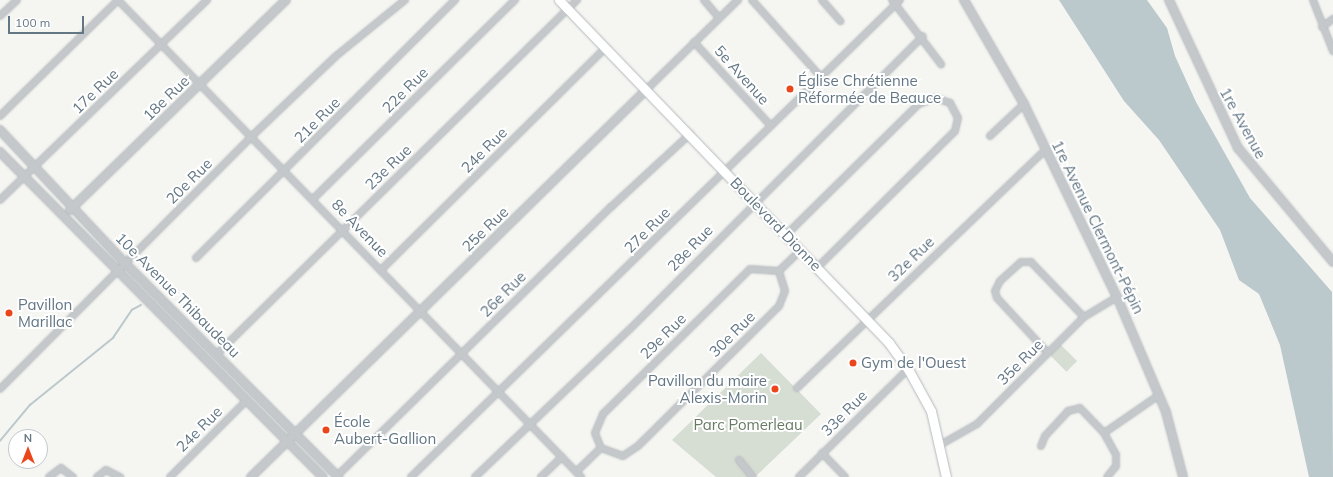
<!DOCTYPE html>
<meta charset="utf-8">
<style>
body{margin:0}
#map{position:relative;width:1333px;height:477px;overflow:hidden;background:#f5f5f1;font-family:Mulish,sans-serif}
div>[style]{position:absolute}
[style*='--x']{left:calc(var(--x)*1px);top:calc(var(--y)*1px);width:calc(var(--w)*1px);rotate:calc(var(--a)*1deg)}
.green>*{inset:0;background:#d6ddd2;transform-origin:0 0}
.water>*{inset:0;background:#bbc8cc}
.stream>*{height:1.5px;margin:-0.75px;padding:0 0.75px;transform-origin:0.75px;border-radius:0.75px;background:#bbc8cc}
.roads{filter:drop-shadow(0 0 1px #b4babe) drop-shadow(0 0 1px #b4babe)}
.minor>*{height:6px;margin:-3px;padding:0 3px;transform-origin:3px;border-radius:3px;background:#c4c8cb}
.tertiary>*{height:8px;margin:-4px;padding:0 4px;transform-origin:4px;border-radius:4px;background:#c4c8cb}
.secondary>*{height:9px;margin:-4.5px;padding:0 4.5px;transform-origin:4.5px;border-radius:4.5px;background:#fff}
.dots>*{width:11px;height:11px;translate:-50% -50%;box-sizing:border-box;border:2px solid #fff;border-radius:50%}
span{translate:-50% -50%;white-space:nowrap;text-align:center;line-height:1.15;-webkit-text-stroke:4px #fff;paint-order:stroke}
.street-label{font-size:15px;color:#627684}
.poi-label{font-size:15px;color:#627684}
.left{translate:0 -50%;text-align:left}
.right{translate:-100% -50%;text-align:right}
.park-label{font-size:15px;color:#677b62}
.north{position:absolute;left:8px;top:429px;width:40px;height:40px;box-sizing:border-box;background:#fff;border:1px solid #c0c8ce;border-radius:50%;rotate:0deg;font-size:11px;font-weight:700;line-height:16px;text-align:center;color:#627684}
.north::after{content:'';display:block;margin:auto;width:14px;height:18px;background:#ed451a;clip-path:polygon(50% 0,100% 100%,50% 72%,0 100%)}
.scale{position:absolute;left:8px;top:16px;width:76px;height:18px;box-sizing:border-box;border:2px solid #627684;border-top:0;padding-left:5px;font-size:12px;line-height:14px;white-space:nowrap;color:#627684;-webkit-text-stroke:3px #fff;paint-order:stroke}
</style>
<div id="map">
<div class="green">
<div style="left:1058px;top:342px;width:27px;height:15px;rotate:45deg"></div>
<div style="clip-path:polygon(761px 353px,821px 414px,755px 477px,716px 477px,672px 440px)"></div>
</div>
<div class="water">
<div style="clip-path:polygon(1059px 0,1147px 0,1167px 28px,1175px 56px,1196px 102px,1250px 198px,1332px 292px,1333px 477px,1309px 477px,1280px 345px,1259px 294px,1239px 280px,1220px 230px,1159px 140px,1124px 101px)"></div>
</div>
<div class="stream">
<div style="--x:0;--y:441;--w:47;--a:-50.2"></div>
<div style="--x:30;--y:405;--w:107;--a:-38.9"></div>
<div style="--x:113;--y:338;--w:34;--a:-56"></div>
<div style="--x:132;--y:310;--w:10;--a:-29"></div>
</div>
<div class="roads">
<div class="minor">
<div style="--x:118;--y:0;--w:665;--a:45.85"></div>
<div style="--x:704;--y:0;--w:23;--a:50"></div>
<div style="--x:752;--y:0;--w:102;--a:48.2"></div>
<div style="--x:822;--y:0;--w:28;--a:49"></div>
<div style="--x:892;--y:0;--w:81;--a:52.6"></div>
<div style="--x:1313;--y:0;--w:55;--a:68.6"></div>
<div style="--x:0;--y:16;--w:23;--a:-43"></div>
<div style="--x:1322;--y:27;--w:14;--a:-36"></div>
<div style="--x:694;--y:42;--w:113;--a:47.5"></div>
<div style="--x:646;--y:90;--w:129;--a:-44.4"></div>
<div style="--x:0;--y:116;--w:165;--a:-44.5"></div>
<div style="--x:990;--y:136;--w:47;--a:-43.3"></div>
<div style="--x:313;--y:199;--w:284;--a:-44.6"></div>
<div style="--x:0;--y:200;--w:288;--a:-44"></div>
<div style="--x:786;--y:235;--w:187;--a:-44.6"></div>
<div style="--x:919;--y:104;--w:17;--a:-21"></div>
<div style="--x:935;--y:98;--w:16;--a:18"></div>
<div style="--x:950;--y:103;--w:17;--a:62"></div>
<div style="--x:958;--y:118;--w:13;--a:103"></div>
<div style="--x:955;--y:131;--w:193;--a:135.2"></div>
<div style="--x:196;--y:258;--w:366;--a:-44.9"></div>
<div style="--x:381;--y:270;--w:315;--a:-44.7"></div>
<div style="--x:1048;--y:353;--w:75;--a:-132.8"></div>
<div style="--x:997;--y:298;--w:7;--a:-106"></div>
<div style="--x:995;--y:291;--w:11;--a:-63"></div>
<div style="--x:1000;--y:281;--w:28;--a:-42"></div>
<div style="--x:1021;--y:262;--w:10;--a:0"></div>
<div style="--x:1031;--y:262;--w:76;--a:46.1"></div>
<div style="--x:217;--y:354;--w:505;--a:-44.52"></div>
<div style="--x:797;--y:388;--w:344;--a:-43.8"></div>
<div style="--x:0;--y:389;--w:357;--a:-45.1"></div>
<div style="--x:252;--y:136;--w:116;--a:-43.6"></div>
<div style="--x:336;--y:56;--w:89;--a:-39.1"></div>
<div style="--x:1104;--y:433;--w:67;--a:-34.6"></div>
<div style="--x:940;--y:445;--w:43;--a:-29.6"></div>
<div style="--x:977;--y:424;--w:151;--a:-45"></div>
<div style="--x:1084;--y:317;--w:39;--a:-31"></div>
<div style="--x:1041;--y:446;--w:11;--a:-68"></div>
<div style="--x:1045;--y:436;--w:34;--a:-47"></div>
<div style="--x:1068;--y:411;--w:12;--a:-14"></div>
<div style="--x:1080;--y:408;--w:35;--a:46"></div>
<div style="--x:1104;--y:433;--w:25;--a:61"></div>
<div style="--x:1116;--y:455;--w:11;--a:90"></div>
<div style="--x:1116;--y:466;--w:14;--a:129"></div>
<div style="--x:601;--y:448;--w:23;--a:20"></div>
<div style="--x:623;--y:456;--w:18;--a:-34"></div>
<div style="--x:638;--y:446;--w:199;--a:-44.8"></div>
<div style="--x:779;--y:306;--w:16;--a:-68"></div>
<div style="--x:785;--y:291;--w:21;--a:-107"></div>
<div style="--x:822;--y:453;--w:33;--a:46"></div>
<div style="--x:739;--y:460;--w:22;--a:51"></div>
<div style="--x:576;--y:472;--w:35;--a:-44"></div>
<div style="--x:601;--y:448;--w:16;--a:-112"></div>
<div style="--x:595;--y:433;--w:21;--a:-67"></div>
<div style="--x:603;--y:414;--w:206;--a:-44.6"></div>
<div style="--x:750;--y:269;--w:29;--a:4"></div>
<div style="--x:779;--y:271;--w:30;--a:-44"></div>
<div style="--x:337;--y:476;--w:384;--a:-44.5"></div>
<div style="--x:611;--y:207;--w:108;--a:-42.7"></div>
<div style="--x:49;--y:477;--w:15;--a:-37"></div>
<div style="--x:61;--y:468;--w:15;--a:37"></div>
<div style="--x:97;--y:477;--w:11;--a:-38"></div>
<div style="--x:106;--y:470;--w:16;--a:27"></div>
<div style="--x:170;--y:477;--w:109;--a:-45"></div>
<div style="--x:411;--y:477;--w:683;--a:-44.29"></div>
<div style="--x:475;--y:477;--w:214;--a:-43.7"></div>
<div style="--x:630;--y:329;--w:414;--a:-45"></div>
<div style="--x:541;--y:477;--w:29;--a:-44"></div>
<div style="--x:799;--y:477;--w:153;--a:-44.7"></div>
</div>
<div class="tertiary">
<div style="--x:964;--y:0;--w:120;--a:60"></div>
<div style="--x:1024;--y:104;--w:214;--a:64.3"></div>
<div style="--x:1117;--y:297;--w:125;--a:66.9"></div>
<div style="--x:1166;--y:412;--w:67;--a:75.3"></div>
<div style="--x:1169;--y:0;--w:163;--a:65"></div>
<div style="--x:1238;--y:148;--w:148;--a:50.2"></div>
<div style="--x:0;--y:130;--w:183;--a:46.8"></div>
<div style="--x:125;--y:263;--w:302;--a:45.1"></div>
<div style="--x:0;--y:152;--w:458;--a:45.2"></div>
<div style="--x:70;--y:210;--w:301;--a:-44.2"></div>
<div style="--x:251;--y:477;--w:553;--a:-44.41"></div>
</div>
<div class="secondary">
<div style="--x:559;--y:0;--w:476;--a:46.1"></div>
<div style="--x:889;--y:343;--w:32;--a:54"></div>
<div style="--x:908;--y:369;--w:48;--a:61.3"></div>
<div style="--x:931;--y:411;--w:68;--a:77.2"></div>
</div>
</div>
<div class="dots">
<div style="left:790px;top:89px;background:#ed451a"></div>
<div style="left:9px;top:313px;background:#ed451a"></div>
<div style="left:853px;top:363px;background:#ed451a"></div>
<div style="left:775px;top:389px;background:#ed451a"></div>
<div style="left:326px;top:430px;background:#ed451a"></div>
</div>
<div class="street-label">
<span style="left:742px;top:75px;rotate:48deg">5e Avenue</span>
<span style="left:405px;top:90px;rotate:-45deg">22e Rue</span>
<span style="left:95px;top:91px;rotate:-44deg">17e Rue</span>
<span style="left:166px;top:98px;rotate:-44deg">18e Rue</span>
<span style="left:317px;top:120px;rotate:-45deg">21e Rue</span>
<span style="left:1243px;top:123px;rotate:61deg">1re Avenue</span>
<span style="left:484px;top:150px;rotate:-45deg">24e Rue</span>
<span style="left:388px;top:167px;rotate:-44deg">23e Rue</span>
<span style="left:189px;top:181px;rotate:-45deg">20e Rue</span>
<span style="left:776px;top:224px;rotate:46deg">Boulevard Dionne</span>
<span style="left:1098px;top:227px;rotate:64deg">1re Avenue Clermont-Pépin</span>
<span style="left:360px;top:228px;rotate:46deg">8e Avenue</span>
<span style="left:485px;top:229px;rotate:-44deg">25e Rue</span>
<span style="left:647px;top:230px;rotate:-45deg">27e Rue</span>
<span style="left:690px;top:248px;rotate:-46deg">28e Rue</span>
<span style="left:911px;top:259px;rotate:-44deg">32e Rue</span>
<span style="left:503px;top:294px;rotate:-45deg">26e Rue</span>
<span style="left:178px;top:295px;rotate:45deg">10e Avenue Thibaudeau</span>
<span style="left:732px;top:334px;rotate:-45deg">30e Rue</span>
<span style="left:663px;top:336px;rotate:-45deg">29e Rue</span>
<span style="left:1020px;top:362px;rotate:-45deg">35e Rue</span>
<span style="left:844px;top:413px;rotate:-45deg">33e Rue</span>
<span style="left:199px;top:429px;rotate:-45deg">24e Rue</span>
</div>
<div class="poi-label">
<span class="left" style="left:798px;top:89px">Église Chrétienne<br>Réformée de Beauce</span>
<span class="left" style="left:18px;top:313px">Pavillon<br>Marillac</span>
<span class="left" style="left:861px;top:363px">Gym de l'Ouest</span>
<span class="right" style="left:767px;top:389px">Pavillon du maire<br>Alexis-Morin</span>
<span class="left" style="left:334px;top:430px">École<br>Aubert-Gallion</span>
</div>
<div class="park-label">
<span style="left:748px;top:425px">Parc Pomerleau</span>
</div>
<div class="north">N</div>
<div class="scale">100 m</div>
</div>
